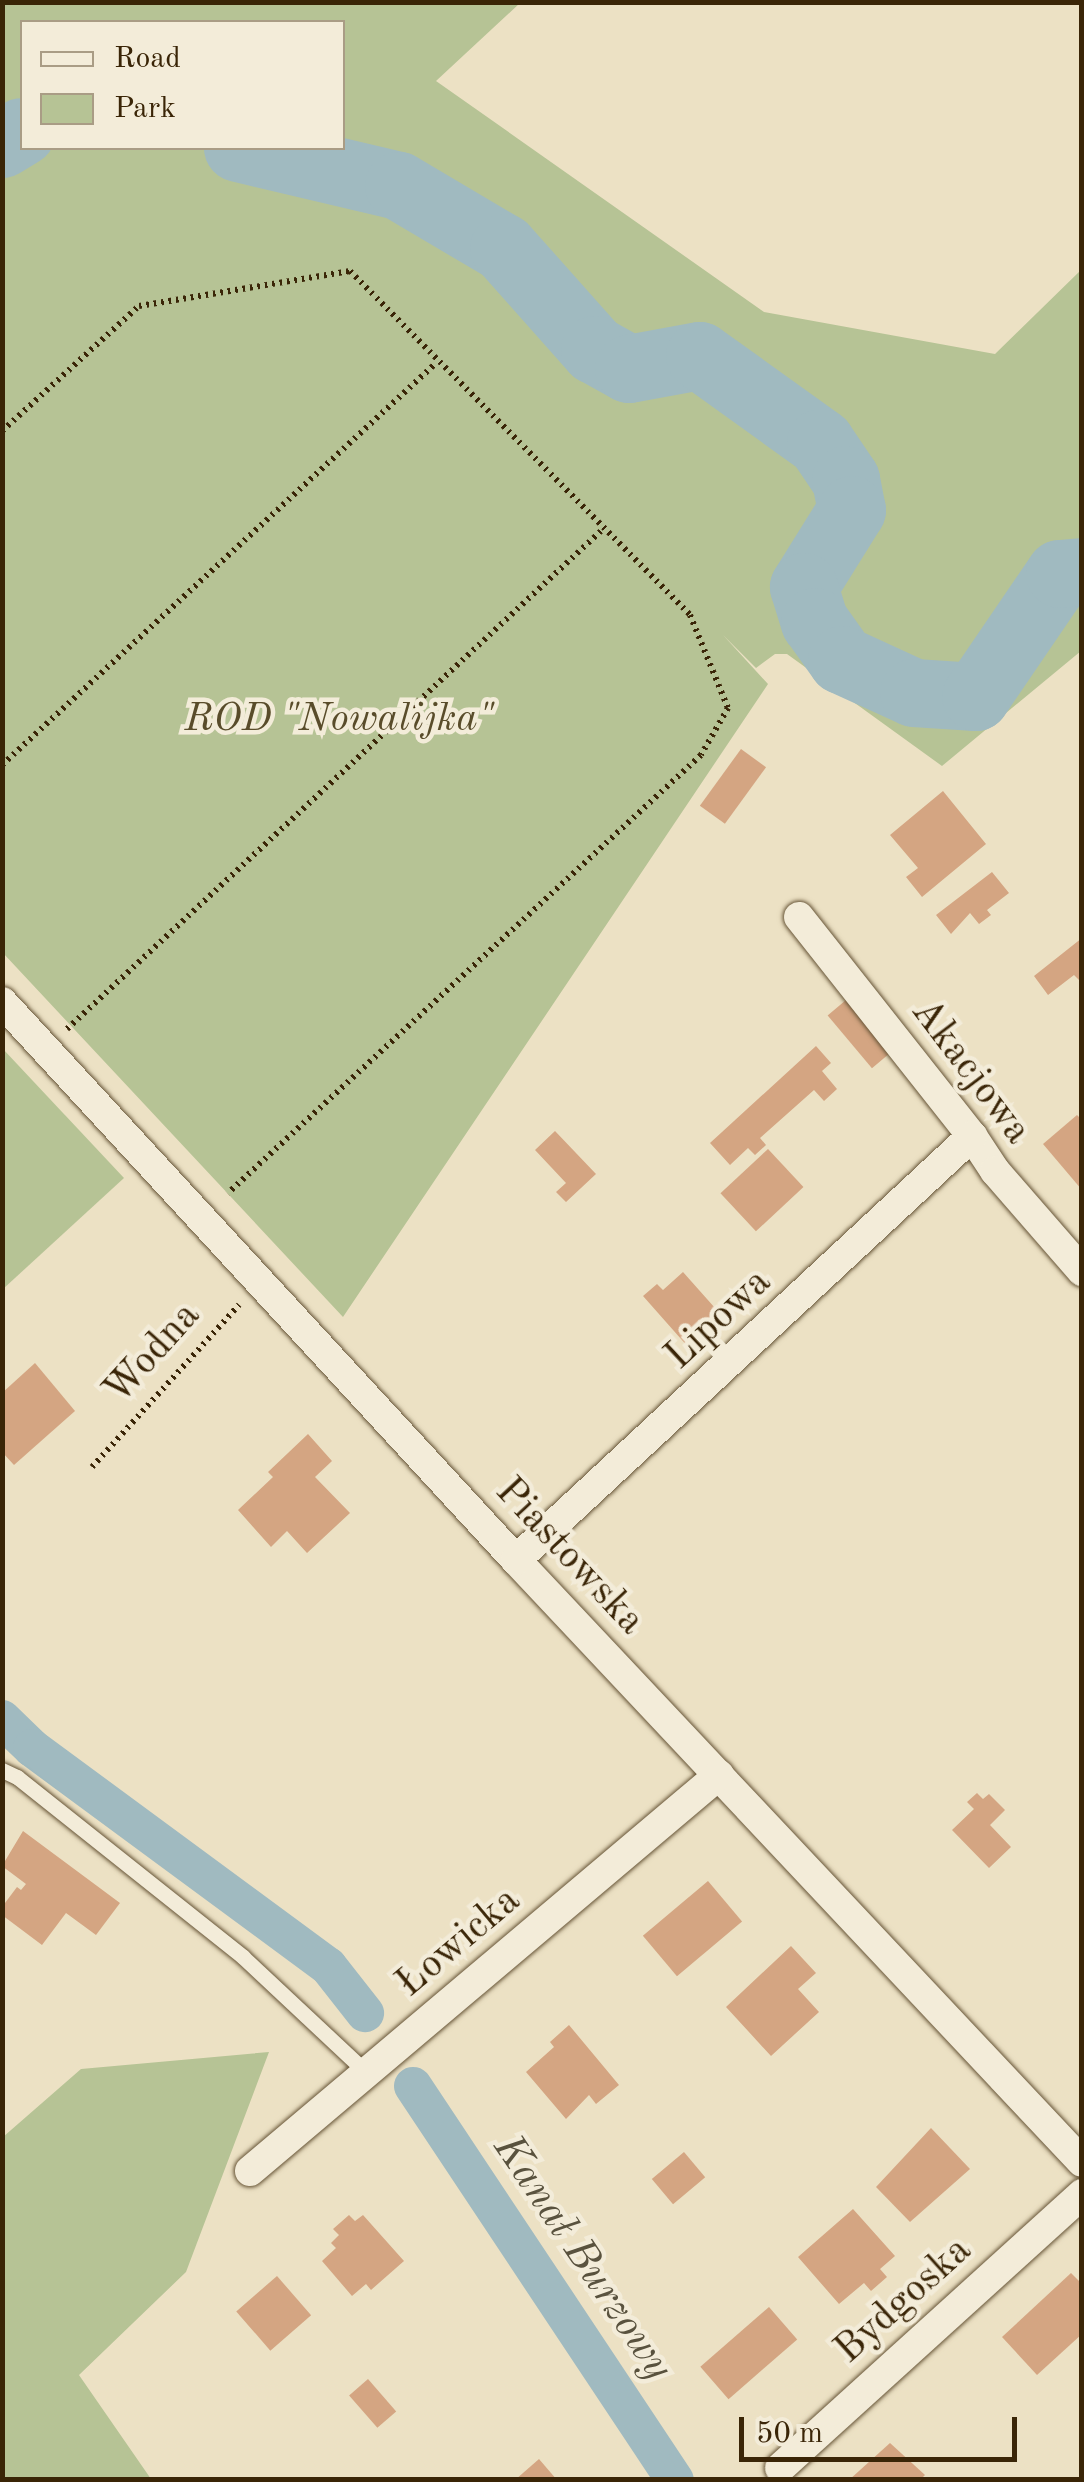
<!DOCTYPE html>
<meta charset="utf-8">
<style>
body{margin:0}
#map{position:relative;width:1084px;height:2482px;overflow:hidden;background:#ece1c4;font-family:"Old Standard TT",serif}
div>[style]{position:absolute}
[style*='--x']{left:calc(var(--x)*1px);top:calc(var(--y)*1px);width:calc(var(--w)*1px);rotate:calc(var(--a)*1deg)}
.green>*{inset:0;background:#b6c395}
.canal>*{height:38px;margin:-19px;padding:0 19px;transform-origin:19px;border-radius:19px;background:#a0bac0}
.river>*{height:68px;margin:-34px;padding:0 34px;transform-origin:34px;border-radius:34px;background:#a0bac0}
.building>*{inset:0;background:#d4a582;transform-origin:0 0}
.path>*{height:6px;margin-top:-3px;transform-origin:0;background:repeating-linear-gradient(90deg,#3a2507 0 2.5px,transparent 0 7.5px)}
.roads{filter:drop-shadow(0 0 2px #665436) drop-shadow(0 0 2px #665436)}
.service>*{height:15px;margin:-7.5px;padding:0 7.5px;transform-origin:7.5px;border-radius:7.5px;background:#f3ecd9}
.minor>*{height:30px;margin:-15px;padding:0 15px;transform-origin:15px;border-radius:15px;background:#f3ecd9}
span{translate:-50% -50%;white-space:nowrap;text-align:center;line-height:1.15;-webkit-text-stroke:9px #f3ecd9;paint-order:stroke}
.park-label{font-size:40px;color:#594c2a;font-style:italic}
.street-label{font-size:40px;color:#3a2507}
.water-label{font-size:42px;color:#59523e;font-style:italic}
.frame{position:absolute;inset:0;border:5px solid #3a2507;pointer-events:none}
.legend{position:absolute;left:20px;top:20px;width:325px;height:130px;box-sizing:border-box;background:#f3ecd9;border:2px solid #a99c85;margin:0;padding:12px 18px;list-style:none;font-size:30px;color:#3a2507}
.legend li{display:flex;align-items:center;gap:20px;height:50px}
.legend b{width:50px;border:2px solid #a99c85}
.scale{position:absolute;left:739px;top:2417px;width:278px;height:45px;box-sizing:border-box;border:5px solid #3a2507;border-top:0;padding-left:12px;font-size:30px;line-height:35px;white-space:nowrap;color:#3a2507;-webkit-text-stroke:8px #f3ecd9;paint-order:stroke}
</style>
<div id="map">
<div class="green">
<div style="clip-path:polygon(evenodd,3px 2px,520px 3px,436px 81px,764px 312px,995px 354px,1081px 270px,1081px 651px,942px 766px,787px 654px,775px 654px,756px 668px,723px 635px,768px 684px,343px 1317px,3px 953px,3px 2px,342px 22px,342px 148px,22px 148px,22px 22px,342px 22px)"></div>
<div style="clip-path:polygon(3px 1049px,124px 1178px,3px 1289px)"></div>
<div style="clip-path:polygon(269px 2052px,186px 2272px,79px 2375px,151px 2479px,3px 2479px,3px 2137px,81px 2069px)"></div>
</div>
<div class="canal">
<div style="--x:2;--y:1719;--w:42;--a:44"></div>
<div style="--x:32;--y:1748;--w:368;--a:36.4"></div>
<div style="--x:328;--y:1966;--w:60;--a:51.8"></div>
<div style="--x:413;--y:2086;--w:473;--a:56.4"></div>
</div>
<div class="river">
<div style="--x:2;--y:144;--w:23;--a:-31"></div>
<div style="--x:238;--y:148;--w:165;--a:13.3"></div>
<div style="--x:399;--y:186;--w:122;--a:30.6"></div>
<div style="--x:504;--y:248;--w:137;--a:48.3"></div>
<div style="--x:595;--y:350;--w:39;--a:29"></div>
<div style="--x:629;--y:369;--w:72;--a:-10.4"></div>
<div style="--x:700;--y:356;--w:149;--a:35.7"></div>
<div style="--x:821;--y:443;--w:45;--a:56"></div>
<div style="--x:846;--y:480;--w:31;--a:79"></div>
<div style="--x:852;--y:510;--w:91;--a:121.9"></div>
<div style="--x:804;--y:587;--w:37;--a:73"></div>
<div style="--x:815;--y:622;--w:47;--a:54.6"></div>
<div style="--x:842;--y:660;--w:79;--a:24.6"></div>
<div style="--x:914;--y:693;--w:62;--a:3.7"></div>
<div style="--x:976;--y:697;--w:149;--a:-55.7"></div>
<div style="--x:1060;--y:574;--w:22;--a:-5"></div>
</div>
<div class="building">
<div style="left:741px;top:749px;width:31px;height:70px;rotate:36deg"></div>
<div style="clip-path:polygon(943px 791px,986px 844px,922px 897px,906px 877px,918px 868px,890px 835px)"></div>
<div style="clip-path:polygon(992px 872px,1009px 893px,987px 910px,991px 915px,979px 924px,970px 913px,951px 934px,936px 915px)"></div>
<div style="clip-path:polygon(1082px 938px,1082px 983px,1074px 975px,1048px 995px,1034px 976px)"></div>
<div style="left:846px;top:1000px;width:69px;height:24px;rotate:50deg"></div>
<div style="clip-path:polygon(816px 1046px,831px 1063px,822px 1071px,837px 1089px,824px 1101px,814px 1090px,760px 1138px,766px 1145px,755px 1155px,748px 1148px,730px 1165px,710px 1143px)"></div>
<div style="clip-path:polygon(1077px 1115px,1082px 1120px,1082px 1190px,1043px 1144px)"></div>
<div style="clip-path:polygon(555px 1131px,596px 1174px,566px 1202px,556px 1192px,566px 1183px,535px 1150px)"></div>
<div style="left:768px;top:1149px;width:52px;height:65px;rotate:47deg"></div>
<div style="clip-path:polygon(683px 1272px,723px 1317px,689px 1348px,643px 1296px,657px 1284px,663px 1290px)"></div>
<div style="clip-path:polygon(35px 1363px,75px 1411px,14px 1465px,2px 1452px,2px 1393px)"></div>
<div style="clip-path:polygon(308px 1434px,332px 1461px,315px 1477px,350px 1513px,307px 1553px,287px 1531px,271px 1547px,238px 1510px,273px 1477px,268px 1472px)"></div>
<div style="clip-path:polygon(977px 1793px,983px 1799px,989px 1794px,1005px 1810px,990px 1825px,1011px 1847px,989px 1868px,952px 1830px,974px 1809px,967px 1802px)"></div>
<div style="clip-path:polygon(23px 1831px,120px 1903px,96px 1935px,66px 1913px,42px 1945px,2px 1915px,2px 1907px,17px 1887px,21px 1890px,26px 1884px,2px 1866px)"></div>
<div style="left:708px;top:1881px;width:53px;height:85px;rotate:50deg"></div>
<div style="clip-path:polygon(791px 1946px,816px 1973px,798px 1989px,819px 2012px,771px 2056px,726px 2007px)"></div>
<div style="clip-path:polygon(569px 2025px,619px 2085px,596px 2104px,589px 2095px,566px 2119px,526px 2072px,554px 2047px,550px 2042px)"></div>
<div style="clip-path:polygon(931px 2128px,970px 2169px,910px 2222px,876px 2187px)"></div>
<div style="left:684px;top:2152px;width:33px;height:42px;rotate:50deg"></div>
<div style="clip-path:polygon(853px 2209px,895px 2256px,880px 2269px,887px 2277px,871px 2291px,864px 2283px,839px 2304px,798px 2257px)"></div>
<div style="clip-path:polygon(349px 2215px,355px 2221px,363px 2215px,404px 2261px,371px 2290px,366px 2284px,352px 2296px,322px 2261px,336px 2248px,331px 2243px,339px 2235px,333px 2229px)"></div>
<div style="clip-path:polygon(1071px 2273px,1082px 2284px,1082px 2334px,1037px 2375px,1002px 2337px)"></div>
<div style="left:277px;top:2276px;width:52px;height:54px;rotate:49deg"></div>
<div style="left:769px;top:2307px;width:43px;height:91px;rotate:49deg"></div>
<div style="left:368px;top:2379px;width:43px;height:25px;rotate:49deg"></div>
<div style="clip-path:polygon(890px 2443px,925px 2475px,920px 2480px,849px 2480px)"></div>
<div style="clip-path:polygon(539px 2459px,557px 2480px,515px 2480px)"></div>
</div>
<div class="path">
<div style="--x:2;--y:431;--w:185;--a:-42.4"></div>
<div style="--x:139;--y:306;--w:214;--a:-9.4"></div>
<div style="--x:350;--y:271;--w:484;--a:45.3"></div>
<div style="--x:690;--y:615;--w:100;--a:67.8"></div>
<div style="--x:728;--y:708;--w:54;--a:119.9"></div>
<div style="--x:701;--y:755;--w:645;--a:137.2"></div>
<div style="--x:2;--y:765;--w:592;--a:-42.81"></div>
<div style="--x:67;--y:1029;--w:734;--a:-43.01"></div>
<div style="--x:92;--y:1467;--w:219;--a:-47.8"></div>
</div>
<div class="roads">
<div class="service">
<div style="--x:2;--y:1770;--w:17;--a:25"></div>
<div style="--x:17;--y:1777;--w:289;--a:38.5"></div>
<div style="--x:243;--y:1957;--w:171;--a:43.1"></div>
</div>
<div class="minor">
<div style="--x:799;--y:917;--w:279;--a:51.7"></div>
<div style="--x:972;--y:1136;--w:42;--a:56.7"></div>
<div style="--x:995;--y:1171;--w:133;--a:49"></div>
<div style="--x:2;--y:1002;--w:759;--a:47.35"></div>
<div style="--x:516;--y:1560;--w:826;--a:46.77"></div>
<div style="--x:516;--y:1560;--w:623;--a:-42.92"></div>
<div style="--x:250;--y:2171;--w:614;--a:-40.18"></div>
<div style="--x:780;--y:2468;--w:408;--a:-42.2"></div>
</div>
</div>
<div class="park-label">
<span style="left:339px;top:720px">ROD "Nowalijka"</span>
</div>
<div class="street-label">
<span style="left:970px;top:1072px;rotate:53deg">Akacjowa</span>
<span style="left:719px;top:1320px;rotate:-43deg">Lipowa</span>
<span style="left:153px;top:1354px;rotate:-48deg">Wodna</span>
<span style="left:569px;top:1557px;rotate:47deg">Piastowska</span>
<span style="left:459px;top:1943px;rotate:-40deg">Łowicka</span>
<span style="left:904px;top:2301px;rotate:-42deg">Bydgoska</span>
</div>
<div class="water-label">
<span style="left:582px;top:2258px;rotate:56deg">Kanał Burzowy</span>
</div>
<div class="frame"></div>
<ul class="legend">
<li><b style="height:12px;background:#f3ecd9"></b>Road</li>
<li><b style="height:28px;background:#b6c395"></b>Park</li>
</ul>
<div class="scale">50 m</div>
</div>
